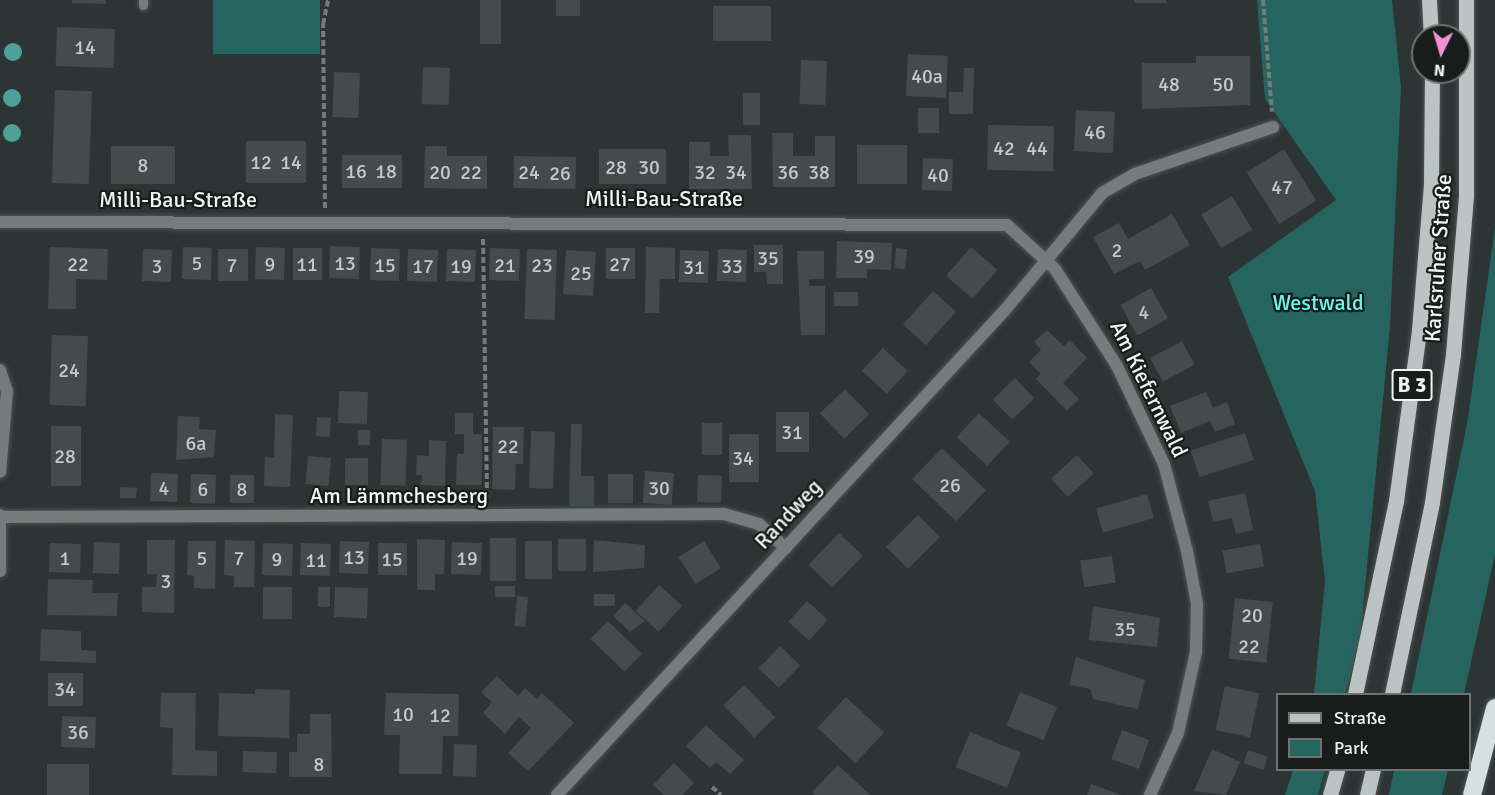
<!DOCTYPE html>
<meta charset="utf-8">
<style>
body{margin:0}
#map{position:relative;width:1495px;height:795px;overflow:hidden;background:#2d3534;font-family:Signika,sans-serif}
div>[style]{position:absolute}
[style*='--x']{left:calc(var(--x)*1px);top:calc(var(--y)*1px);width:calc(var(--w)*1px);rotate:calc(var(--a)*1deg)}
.green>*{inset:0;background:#266460;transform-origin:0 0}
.building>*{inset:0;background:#434b4b;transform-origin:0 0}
.path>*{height:4px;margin-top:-2px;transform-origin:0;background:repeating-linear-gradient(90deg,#747b7a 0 6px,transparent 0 9px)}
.roads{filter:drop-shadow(0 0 2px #4c5453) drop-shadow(0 0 2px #4c5453)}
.service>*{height:9px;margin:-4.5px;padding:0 4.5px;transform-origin:4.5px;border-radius:4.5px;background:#777b7b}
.minor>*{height:12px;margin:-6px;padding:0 6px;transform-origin:6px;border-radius:6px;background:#777b7b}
.primary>*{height:15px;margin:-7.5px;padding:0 7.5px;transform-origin:7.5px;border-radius:7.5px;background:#bbc3c3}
.motorway>*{height:18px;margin:-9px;padding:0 9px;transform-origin:9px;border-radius:9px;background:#d6e0df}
.trees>*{width:18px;height:18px;margin:-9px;border-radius:50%;background:#4f9f9a}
span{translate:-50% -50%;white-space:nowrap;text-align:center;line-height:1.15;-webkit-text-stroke:4.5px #181c1b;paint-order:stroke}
.number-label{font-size:20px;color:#c4caca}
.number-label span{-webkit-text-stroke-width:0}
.shield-label span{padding:2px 4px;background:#181c1b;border:2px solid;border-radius:4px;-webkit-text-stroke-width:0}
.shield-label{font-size:21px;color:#eff4f4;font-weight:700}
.street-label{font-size:22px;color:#eff4f4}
.park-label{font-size:22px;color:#6bf5ed}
.legend{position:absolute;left:1276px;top:693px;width:195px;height:78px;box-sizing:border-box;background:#181c1b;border:2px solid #6e7272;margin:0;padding:8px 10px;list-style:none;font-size:18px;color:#eff4f4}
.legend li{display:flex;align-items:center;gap:12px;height:30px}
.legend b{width:30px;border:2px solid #6e7272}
.north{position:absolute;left:1411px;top:24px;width:60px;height:60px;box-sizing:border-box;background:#181c1b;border:2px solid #6e7272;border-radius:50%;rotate:185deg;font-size:16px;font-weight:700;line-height:24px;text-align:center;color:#eff4f4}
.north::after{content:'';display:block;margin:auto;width:21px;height:27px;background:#f491d4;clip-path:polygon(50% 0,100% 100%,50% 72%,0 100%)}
</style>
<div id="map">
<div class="green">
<div style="left:213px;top:0;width:107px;height:54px"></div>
<div style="clip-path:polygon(1257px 0,1392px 0,1401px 87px,1390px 326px,1360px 639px,1345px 694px,1314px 694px,1325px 581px,1315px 491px,1228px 277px,1336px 200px,1265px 99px)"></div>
<div style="clip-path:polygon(1495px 228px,1495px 554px,1464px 694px,1411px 694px,1467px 424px)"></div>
<div style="clip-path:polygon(1293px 770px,1325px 770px,1318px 795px,1285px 795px)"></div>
<div style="clip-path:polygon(1394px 770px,1448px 770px,1442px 795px,1389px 795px)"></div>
</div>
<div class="building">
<div style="clip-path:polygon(72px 0,106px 0,106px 4px,72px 3px)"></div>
<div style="left:480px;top:0;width:21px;height:44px"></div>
<div style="left:556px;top:0;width:24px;height:16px"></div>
<div style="left:1134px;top:0;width:32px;height:3px"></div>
<div style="left:771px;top:6px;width:35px;height:58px;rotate:90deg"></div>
<div style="left:57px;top:27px;width:58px;height:39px;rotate:2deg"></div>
<div style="left:908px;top:54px;width:40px;height:42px;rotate:3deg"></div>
<div style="clip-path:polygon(1196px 56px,1250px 56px,1250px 105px,1142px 109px,1142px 63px,1196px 63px)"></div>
<div style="left:801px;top:60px;width:26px;height:44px;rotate:2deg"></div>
<div style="left:423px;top:67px;width:27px;height:37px;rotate:2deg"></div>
<div style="clip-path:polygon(964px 68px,974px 68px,973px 114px,949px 114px,949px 92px,963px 92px)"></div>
<div style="left:334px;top:72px;width:26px;height:45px;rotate:2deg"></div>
<div style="left:55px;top:90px;width:37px;height:93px;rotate:2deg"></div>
<div style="left:743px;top:93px;width:17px;height:32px"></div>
<div style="left:939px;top:108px;width:25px;height:21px;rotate:90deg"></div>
<div style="left:1076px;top:110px;width:39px;height:41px;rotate:3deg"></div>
<div style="left:988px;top:125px;width:66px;height:45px;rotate:1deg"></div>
<div style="clip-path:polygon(772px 133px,793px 133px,793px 156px,815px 156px,815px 136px,835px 136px,835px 187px,773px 187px)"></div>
<div style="clip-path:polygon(728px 135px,751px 135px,752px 189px,689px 189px,689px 142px,710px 142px,710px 156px,729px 156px)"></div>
<div style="left:246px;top:141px;width:60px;height:42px"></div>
<div style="left:857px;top:145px;width:50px;height:39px"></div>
<div style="left:175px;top:146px;width:38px;height:64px;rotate:90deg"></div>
<div style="clip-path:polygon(425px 146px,447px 146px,447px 156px,487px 156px,487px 189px,424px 188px)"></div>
<div style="left:666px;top:149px;width:35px;height:67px;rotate:90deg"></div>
<div style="left:1284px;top:149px;width:61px;height:44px;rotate:58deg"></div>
<div style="left:342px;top:155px;width:60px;height:33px"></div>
<div style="left:514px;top:156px;width:62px;height:32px;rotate:1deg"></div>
<div style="left:923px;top:158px;width:30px;height:32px;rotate:2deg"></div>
<div style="left:1232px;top:196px;width:39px;height:36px;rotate:59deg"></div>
<div style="clip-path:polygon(1172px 214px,1190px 245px,1145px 270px,1140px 261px,1114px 274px,1093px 237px,1119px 223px,1128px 239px)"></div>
<div style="clip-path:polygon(837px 241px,892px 243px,891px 270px,867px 269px,867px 278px,836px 278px)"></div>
<div style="clip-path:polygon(754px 245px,783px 245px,783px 284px,767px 284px,766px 272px,754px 272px)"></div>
<div style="left:330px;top:246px;width:30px;height:32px;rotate:2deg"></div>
<div style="clip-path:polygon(50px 247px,108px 249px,107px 280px,76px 279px,76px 309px,48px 309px)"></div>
<div style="left:183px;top:247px;width:29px;height:32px;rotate:2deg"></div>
<div style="left:256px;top:247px;width:29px;height:32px;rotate:2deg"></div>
<div style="clip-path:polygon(646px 247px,675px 248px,675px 279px,660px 279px,659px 313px,645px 313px)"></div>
<div style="left:971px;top:247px;width:35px;height:38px;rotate:41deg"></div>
<div style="left:293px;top:248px;width:29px;height:32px"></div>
<div style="left:371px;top:248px;width:29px;height:32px;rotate:2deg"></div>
<div style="left:490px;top:248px;width:30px;height:32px;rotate:2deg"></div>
<div style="left:606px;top:248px;width:29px;height:31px"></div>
<div style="left:896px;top:248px;width:11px;height:20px;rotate:5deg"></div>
<div style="left:143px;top:249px;width:29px;height:32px;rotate:2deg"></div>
<div style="left:218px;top:249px;width:30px;height:32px"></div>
<div style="left:408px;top:249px;width:30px;height:32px;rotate:2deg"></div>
<div style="left:447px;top:249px;width:29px;height:32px;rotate:2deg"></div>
<div style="left:527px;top:249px;width:30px;height:70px;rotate:2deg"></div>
<div style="left:718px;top:249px;width:29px;height:32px;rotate:2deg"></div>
<div style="left:566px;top:250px;width:30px;height:44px;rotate:4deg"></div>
<div style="left:680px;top:250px;width:29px;height:32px;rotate:2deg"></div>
<div style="clip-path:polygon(797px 251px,824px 251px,824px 279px,809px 279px,809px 286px,825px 286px,825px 335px,801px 335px)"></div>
<div style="left:1151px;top:288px;width:35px;height:35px;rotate:61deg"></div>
<div style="left:933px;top:291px;width:31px;height:45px;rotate:42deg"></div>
<div style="left:834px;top:292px;width:24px;height:14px"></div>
<div style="clip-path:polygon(1047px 330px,1064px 346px,1070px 340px,1087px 358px,1063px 383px,1079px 399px,1067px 411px,1036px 379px,1041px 374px,1029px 362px,1041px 350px,1034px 342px)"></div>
<div style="left:52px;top:335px;width:36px;height:70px;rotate:2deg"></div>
<div style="left:1182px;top:341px;width:27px;height:36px;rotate:62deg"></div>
<div style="left:883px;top:348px;width:34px;height:31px;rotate:43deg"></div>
<div style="left:1015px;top:378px;width:28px;height:31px;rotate:46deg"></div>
<div style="left:845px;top:389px;width:35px;height:35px;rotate:46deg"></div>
<div style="left:339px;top:391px;width:29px;height:32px;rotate:2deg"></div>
<div style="clip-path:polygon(1206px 392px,1213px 408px,1227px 402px,1235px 424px,1215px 432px,1210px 421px,1181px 433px,1170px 406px)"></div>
<div style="left:809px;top:412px;width:40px;height:33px;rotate:90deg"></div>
<div style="clip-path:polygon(455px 413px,473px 413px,473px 434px,482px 434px,482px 485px,456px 485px,457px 454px,464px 454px,464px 434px,455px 434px)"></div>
<div style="left:979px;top:413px;width:42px;height:33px;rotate:43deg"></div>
<div style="clip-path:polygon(275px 414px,293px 415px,290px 487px,264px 486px,265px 457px,274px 458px)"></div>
<div style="clip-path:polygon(178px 416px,200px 417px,199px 429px,216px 430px,214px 457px,176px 460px)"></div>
<div style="left:317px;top:417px;width:14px;height:19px;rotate:4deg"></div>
<div style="left:702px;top:423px;width:20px;height:32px"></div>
<div style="clip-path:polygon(571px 424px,582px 424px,581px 476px,594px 476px,594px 506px,569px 506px)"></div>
<div style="left:51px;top:426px;width:30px;height:60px"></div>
<div style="clip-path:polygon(493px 427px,524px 427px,523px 464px,516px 464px,515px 490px,492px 489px)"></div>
<div style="left:358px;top:430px;width:12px;height:15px"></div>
<div style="left:531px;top:431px;width:24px;height:57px;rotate:2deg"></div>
<div style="left:1245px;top:433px;width:28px;height:57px;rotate:72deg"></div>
<div style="left:729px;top:434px;width:30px;height:48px"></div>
<div style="left:382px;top:439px;width:25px;height:46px;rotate:2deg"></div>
<div style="clip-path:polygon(429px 440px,446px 441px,445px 486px,421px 485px,422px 475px,416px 475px,417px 455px,429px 456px)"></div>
<div style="left:942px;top:448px;width:61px;height:43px;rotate:44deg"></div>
<div style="left:1077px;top:455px;width:25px;height:35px;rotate:48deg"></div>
<div style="left:308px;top:456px;width:23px;height:28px;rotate:5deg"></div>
<div style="left:345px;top:458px;width:23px;height:27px"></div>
<div style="left:645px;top:471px;width:29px;height:32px;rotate:4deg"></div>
<div style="left:151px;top:473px;width:27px;height:28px;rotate:2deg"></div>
<div style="left:191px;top:474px;width:25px;height:29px;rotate:2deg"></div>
<div style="left:608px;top:474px;width:25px;height:29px"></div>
<div style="left:230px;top:475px;width:24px;height:28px"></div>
<div style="left:698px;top:475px;width:24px;height:27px;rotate:2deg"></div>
<div style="clip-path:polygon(120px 487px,137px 488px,136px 498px,120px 498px)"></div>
<div style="clip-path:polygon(1245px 493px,1253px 530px,1236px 534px,1232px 518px,1213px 522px,1208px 501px)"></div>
<div style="left:1147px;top:494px;width:25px;height:53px;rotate:74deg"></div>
<div style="left:918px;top:515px;width:31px;height:45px;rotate:45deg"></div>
<div style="left:839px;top:533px;width:33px;height:44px;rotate:44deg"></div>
<div style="left:516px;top:538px;width:43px;height:26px;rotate:90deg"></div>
<div style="clip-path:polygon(417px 539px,445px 540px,444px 574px,435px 574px,435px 590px,417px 590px)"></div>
<div style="left:586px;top:539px;width:32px;height:28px;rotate:90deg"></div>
<div style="clip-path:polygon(147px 540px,175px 540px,174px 613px,142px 612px,142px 587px,156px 587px,157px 574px,147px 574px)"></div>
<div style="clip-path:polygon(225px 540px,255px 541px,254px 587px,234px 587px,234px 576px,224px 575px)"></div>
<div style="clip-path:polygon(594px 540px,645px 545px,644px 568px,593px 572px)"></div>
<div style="clip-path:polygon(188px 541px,216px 541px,215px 589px,194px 588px,194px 576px,187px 575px)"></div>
<div style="left:340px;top:541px;width:29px;height:32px;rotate:2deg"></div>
<div style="left:525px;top:541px;width:27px;height:38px"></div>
<div style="left:704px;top:541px;width:32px;height:30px;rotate:58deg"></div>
<div style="left:94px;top:542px;width:26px;height:31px;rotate:2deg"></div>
<div style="left:452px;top:542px;width:30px;height:32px;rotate:2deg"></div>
<div style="left:50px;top:543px;width:31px;height:29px;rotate:2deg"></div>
<div style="left:263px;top:543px;width:30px;height:32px;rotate:2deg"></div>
<div style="left:301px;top:543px;width:30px;height:32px;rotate:2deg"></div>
<div style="left:378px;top:543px;width:29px;height:32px"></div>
<div style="left:1260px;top:544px;width:23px;height:38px;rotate:80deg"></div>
<div style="left:1112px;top:556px;width:27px;height:32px;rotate:82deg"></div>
<div style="clip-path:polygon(48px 579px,93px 580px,92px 593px,118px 593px,117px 616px,47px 615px)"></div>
<div style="left:659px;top:585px;width:31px;height:35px;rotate:42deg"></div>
<div style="left:495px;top:586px;width:20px;height:11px"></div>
<div style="left:263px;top:587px;width:29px;height:32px"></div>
<div style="left:318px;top:587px;width:12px;height:20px"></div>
<div style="left:335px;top:587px;width:33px;height:30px;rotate:2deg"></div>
<div style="left:594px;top:594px;width:21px;height:12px"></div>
<div style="left:517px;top:596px;width:11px;height:30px;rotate:5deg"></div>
<div style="left:1235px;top:598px;width:38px;height:61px;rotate:6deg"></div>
<div style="left:807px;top:601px;width:28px;height:28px;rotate:42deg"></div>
<div style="clip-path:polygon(625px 603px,645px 621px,630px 632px,613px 616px)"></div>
<div style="clip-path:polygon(1093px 606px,1160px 618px,1157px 647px,1089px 640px)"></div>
<div style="left:608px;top:621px;width:47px;height:25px;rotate:44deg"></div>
<div style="clip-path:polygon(41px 629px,81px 631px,81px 650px,96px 651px,96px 663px,40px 661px)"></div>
<div style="left:780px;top:646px;width:28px;height:31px;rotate:44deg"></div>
<div style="clip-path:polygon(1076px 657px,1145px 680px,1138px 709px,1093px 699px,1090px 689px,1069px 685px)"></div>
<div style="left:48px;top:673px;width:35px;height:33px"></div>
<div style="clip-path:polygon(497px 676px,518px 696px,525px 688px,537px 699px,542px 693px,574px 723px,528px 771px,508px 753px,531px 728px,519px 717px,505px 734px,483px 713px,492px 702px,481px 692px)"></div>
<div style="left:744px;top:685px;width:45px;height:29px;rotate:46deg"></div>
<div style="left:1225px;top:686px;width:35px;height:45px;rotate:12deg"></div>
<div style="clip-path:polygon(255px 689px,290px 690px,289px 738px,218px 736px,219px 693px,255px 694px)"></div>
<div style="left:1020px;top:692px;width:40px;height:36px;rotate:22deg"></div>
<div style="clip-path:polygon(161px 693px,196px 693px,195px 750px,217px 751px,217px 776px,172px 775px,173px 728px,160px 727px)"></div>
<div style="clip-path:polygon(386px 693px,459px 694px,458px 736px,443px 736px,442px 774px,399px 774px,400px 735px,384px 735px)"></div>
<div style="left:846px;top:697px;width:52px;height:42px;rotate:43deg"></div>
<div style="clip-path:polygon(310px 714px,331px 714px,332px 777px,289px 777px,289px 752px,297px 752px,297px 734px,310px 734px)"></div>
<div style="left:62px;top:716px;width:34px;height:31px;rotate:2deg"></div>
<div style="clip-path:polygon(706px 725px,744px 760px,730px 774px,716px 762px,710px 768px,686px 746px)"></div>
<div style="left:1122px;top:730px;width:29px;height:31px;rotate:20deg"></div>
<div style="left:970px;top:732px;width:55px;height:38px;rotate:22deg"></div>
<div style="left:454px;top:744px;width:23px;height:32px;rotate:2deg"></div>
<div style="clip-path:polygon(1212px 749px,1240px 762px,1226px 795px,1194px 791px)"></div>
<div style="left:1248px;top:750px;width:21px;height:14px;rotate:19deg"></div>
<div style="left:243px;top:751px;width:34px;height:21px;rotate:2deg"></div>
<div style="clip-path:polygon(674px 763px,694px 783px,682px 795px,664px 795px,653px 785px)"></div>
<div style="left:47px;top:764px;width:42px;height:31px"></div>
<div style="clip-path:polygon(838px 765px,870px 795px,815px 795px,812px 792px)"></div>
<div style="clip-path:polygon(1091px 784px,1121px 795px,1087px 795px)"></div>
</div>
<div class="path">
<div style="--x:1263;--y:0;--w:112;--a:85.4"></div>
<div style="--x:325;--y:208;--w:184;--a:-90.6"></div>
<div style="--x:323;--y:24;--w:25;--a:-78"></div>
<div style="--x:483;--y:239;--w:259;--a:89.1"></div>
<div style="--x:712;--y:787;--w:12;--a:42"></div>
</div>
<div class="roads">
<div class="service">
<div style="--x:143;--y:5;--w:5;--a:-90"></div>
</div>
<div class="minor">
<div style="--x:0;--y:222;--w:1007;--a:0.17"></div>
<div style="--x:1007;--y:225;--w:65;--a:42.5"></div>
<div style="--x:1055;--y:269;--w:115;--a:57.4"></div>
<div style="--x:1117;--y:366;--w:109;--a:64.4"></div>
<div style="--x:1164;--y:464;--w:90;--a:75.2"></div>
<div style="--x:1187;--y:551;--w:54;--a:79.3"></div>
<div style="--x:1197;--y:604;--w:48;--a:91.2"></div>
<div style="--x:1196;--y:652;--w:83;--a:102.5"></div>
<div style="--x:1178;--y:733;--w:68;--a:114.3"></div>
<div style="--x:0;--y:370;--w:22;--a:72"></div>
<div style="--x:7;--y:391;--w:81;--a:94.9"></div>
<div style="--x:0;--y:515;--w:56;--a:90"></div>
<div style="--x:1;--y:517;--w:723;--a:-0.24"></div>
<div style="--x:724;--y:514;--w:36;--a:16"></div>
<div style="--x:759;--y:524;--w:36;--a:42"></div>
<div style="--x:557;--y:795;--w:660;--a:-47.27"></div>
<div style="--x:1005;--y:310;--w:152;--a:-50.3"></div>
<div style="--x:1102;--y:193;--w:38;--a:-30"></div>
<div style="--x:1135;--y:174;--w:146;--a:-18.8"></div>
</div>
<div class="primary">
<div style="--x:1429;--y:0;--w:36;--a:87"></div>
<div style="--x:1355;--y:694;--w:197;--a:-78"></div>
<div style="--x:1396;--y:501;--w:173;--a:-82.3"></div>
<div style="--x:1419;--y:330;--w:147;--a:-85.3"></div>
<div style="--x:1431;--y:183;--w:111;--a:-89.5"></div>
<div style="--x:1392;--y:694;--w:196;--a:-78.2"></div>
<div style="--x:1432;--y:502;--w:149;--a:-81.9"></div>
<div style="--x:1453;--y:354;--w:159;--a:-85.3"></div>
<div style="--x:1466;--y:196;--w:196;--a:-90"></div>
<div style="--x:1330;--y:795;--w:26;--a:-74"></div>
<div style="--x:1367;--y:795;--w:26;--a:-77"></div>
</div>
<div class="motorway">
<div style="--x:1472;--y:795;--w:90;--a:-75.2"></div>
</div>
</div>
<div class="trees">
<div style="left:13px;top:52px"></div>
<div style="left:12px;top:98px"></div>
<div style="left:12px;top:133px"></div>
</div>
<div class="number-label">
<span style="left:85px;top:47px">14</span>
<span style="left:927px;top:76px">40a</span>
<span style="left:1169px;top:84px">48</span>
<span style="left:1223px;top:84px">50</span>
<span style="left:1095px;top:132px">46</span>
<span style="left:1004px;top:148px">42</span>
<span style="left:1037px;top:148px">44</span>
<span style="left:261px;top:162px">12</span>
<span style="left:291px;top:162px">14</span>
<span style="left:143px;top:165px">8</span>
<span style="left:616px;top:167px">28</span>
<span style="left:649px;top:167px">30</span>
<span style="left:356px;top:171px">16</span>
<span style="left:386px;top:171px">18</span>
<span style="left:440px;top:172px">20</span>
<span style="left:471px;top:172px">22</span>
<span style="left:529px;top:172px">24</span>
<span style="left:705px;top:172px">32</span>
<span style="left:736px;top:172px">34</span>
<span style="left:788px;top:172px">36</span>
<span style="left:819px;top:172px">38</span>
<span style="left:560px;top:173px">26</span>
<span style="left:938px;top:175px">40</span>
<span style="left:1282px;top:187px">47</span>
<span style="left:1117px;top:250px">2</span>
<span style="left:864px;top:256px">39</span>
<span style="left:768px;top:258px">35</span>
<span style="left:197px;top:263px">5</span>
<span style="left:345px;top:263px">13</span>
<span style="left:78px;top:264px">22</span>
<span style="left:270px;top:264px">9</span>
<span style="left:307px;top:264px">11</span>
<span style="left:620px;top:264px">27</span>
<span style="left:232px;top:265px">7</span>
<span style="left:385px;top:265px">15</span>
<span style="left:505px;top:265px">21</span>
<span style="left:542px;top:265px">23</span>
<span style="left:157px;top:266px">3</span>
<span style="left:423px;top:266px">17</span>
<span style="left:461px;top:266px">19</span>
<span style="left:732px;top:266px">33</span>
<span style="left:694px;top:267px">31</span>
<span style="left:581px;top:273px">25</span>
<span style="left:1144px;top:312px">4</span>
<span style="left:69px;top:370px">24</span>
<span style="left:792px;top:432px">31</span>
<span style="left:196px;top:443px">6a</span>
<span style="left:508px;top:446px">22</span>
<span style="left:65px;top:456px">28</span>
<span style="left:743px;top:458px">34</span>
<span style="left:950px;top:485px">26</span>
<span style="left:164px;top:488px">4</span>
<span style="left:659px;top:488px">30</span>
<span style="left:203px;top:489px">6</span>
<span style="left:242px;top:489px">8</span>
<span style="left:354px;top:557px">13</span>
<span style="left:65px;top:558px">1</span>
<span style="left:202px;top:558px">5</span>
<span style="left:239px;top:558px">7</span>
<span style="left:467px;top:558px">19</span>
<span style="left:277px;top:559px">9</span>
<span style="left:392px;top:559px">15</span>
<span style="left:316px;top:560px">11</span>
<span style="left:166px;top:581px">3</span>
<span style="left:1252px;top:615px">20</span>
<span style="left:1125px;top:629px">35</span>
<span style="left:1249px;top:646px">22</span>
<span style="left:65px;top:689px">34</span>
<span style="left:403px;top:714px">10</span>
<span style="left:440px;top:715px">12</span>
<span style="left:78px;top:732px">36</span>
<span style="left:319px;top:764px">8</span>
</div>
<div class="shield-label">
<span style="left:1412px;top:385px">B 3</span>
</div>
<div class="street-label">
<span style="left:664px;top:199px">Milli-Bau-Straße</span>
<span style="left:178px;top:200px">Milli-Bau-Straße</span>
<span style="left:1438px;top:258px;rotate:-86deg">Karlsruher Straße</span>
<span style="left:1149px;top:389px;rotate:64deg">Am Kiefernwald</span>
<span style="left:399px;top:496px">Am Lämmchesberg</span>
<span style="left:788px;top:514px;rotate:-47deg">Randweg</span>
</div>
<div class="park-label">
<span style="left:1318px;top:303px">Westwald</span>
</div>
<ul class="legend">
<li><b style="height:8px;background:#bbc3c3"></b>Straße</li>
<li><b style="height:16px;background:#266460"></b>Park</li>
</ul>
<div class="north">N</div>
</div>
